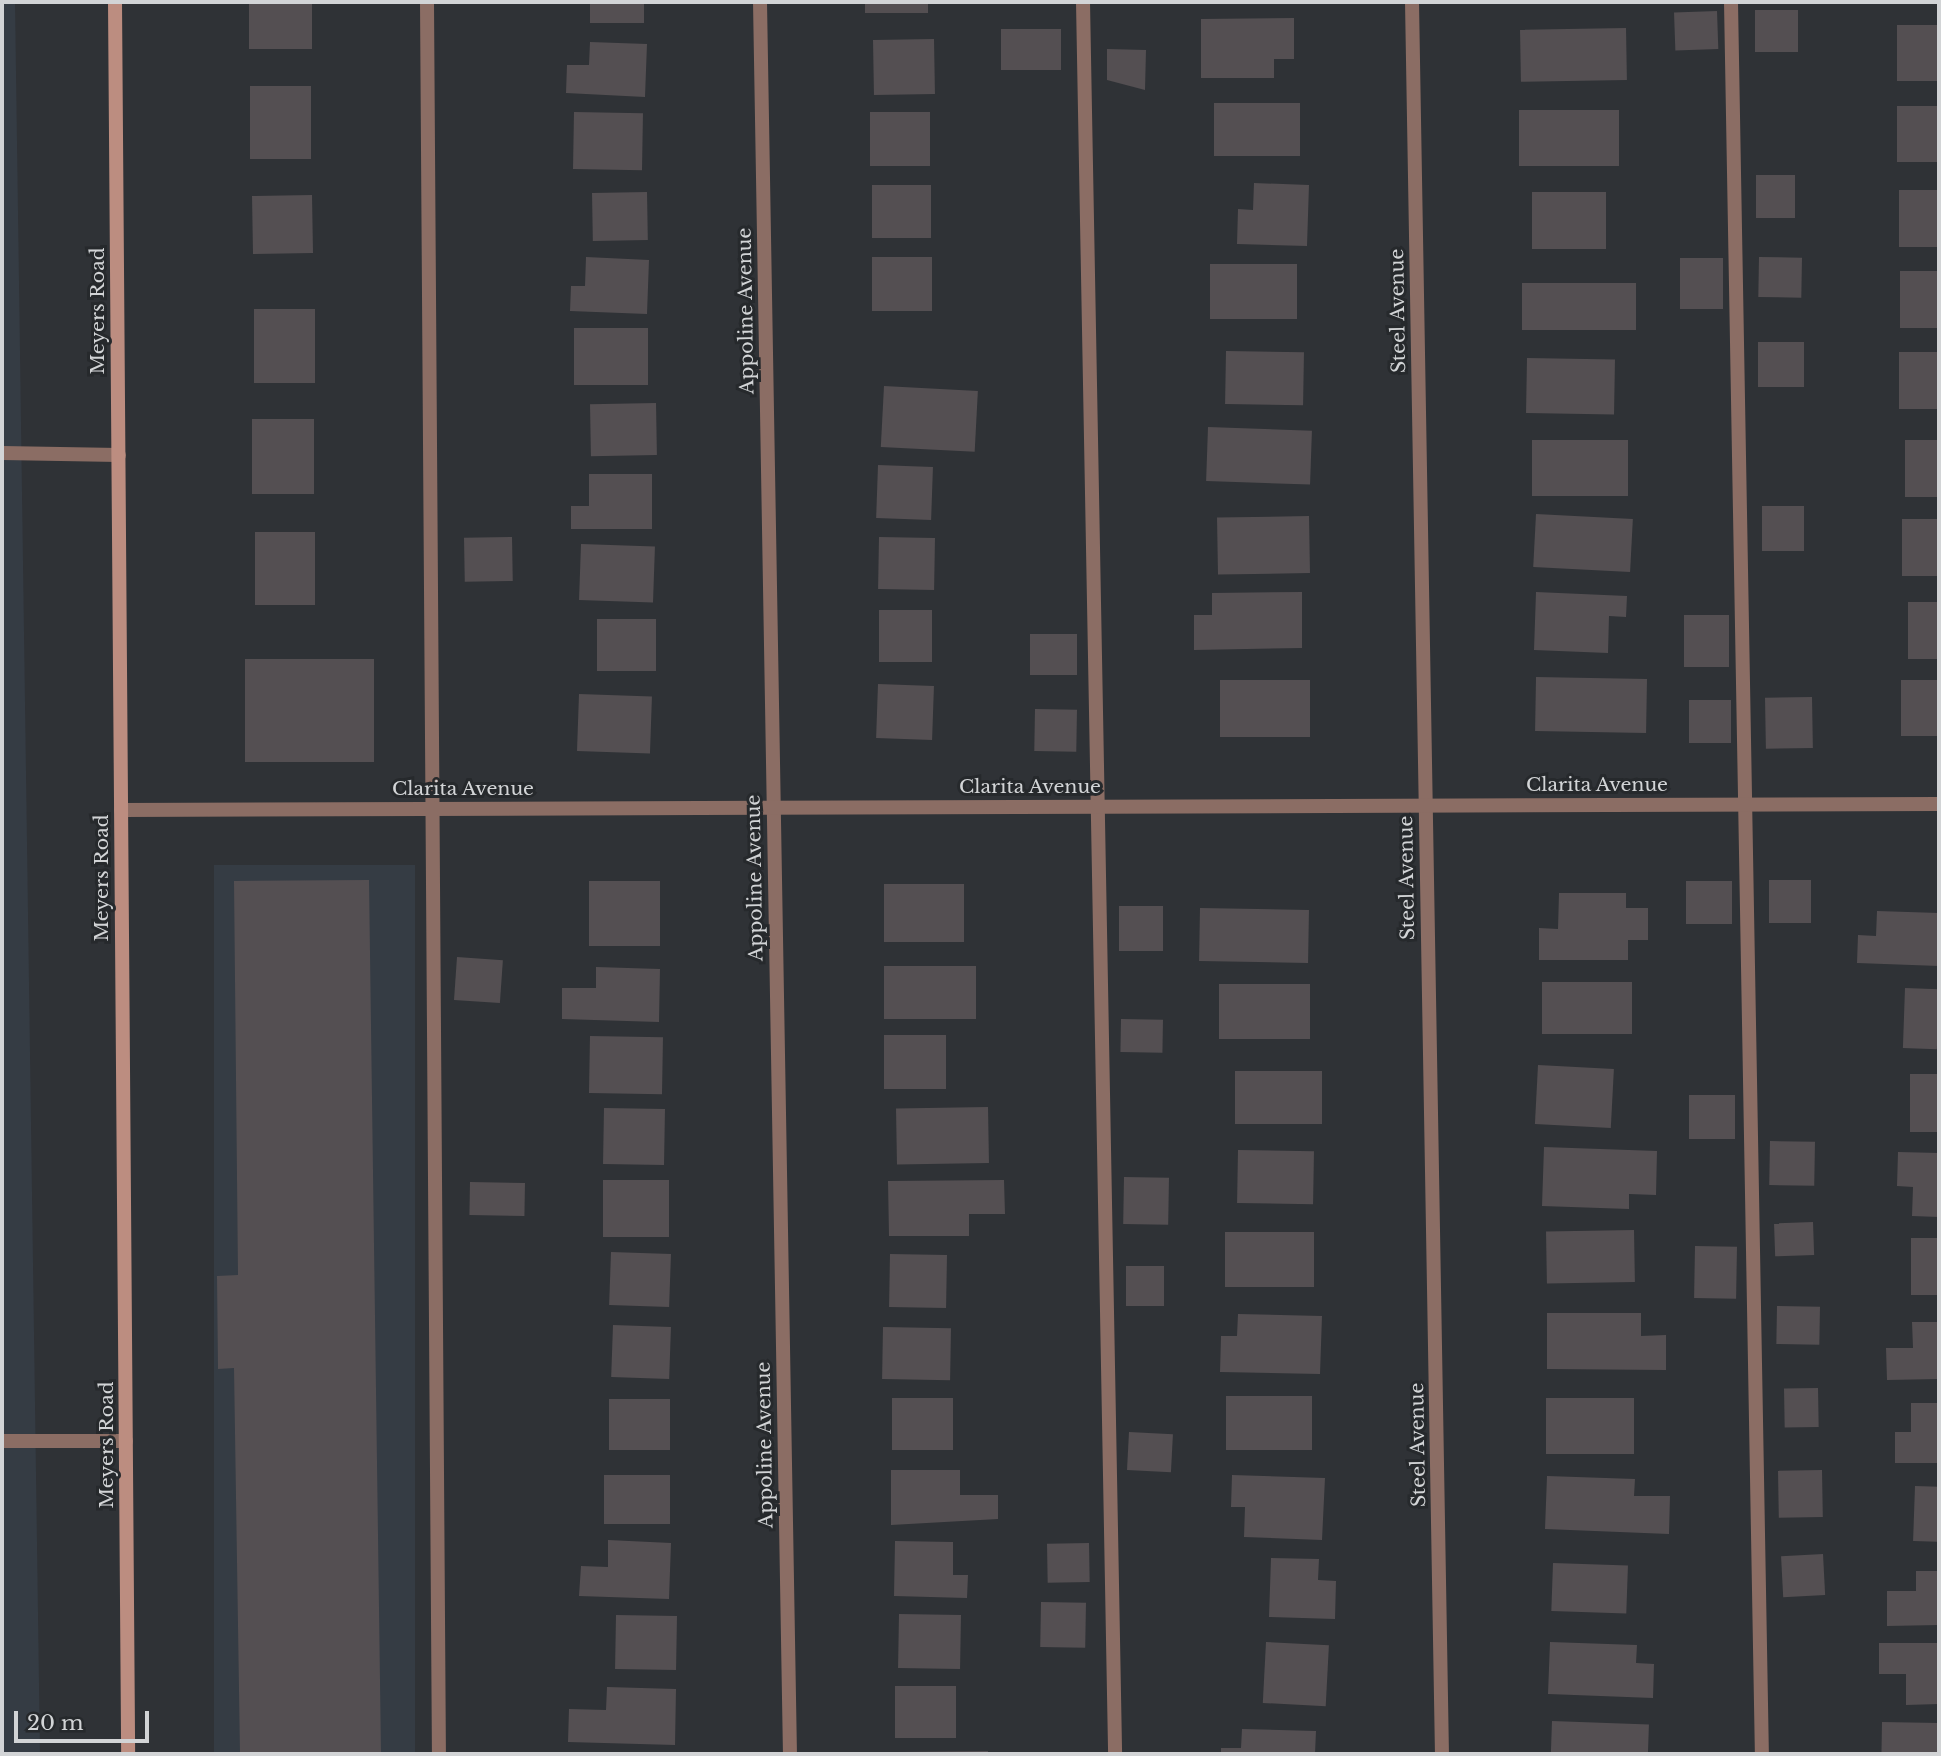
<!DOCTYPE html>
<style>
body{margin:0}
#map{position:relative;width:1941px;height:1756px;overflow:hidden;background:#2f3236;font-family:"Libre Baskerville",serif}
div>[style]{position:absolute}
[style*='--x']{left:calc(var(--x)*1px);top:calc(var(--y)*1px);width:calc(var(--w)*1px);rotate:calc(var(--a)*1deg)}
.built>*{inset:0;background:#353c44;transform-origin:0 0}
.building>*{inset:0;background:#544f52;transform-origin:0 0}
.lane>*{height:14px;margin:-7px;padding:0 7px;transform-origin:7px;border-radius:7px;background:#8b6d64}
.street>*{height:14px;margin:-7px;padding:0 7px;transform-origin:7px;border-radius:7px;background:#8b6d64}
.secondary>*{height:14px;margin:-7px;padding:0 7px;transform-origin:7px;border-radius:7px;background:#bc8d80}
span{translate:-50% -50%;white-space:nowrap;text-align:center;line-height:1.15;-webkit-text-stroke:6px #26292c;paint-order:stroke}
.street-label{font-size:19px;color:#d2d4d6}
.frame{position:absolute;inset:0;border:4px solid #d2d4d6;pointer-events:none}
.scale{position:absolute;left:14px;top:1711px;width:135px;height:32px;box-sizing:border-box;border:4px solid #d2d4d6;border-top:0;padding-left:9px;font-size:21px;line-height:24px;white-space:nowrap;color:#d2d4d6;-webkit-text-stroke:5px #26292c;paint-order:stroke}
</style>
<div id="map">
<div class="built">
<div style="clip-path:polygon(2px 2px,15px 2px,40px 1754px,2px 1754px)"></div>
<div style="left:214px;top:865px;width:201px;height:889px"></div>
</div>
<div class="building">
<div style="left:249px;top:2px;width:63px;height:47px"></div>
<div style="left:590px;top:2px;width:54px;height:21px"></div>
<div style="left:865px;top:2px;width:63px;height:11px"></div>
<div style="left:1755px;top:10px;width:43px;height:42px"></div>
<div style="left:1717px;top:11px;width:38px;height:43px;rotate:88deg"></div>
<div style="clip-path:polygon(1294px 18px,1294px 59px,1274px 59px,1274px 78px,1201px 78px,1201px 19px)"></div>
<div style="left:1939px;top:25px;width:56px;height:42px;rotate:90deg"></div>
<div style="left:1626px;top:28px;width:52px;height:106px;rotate:89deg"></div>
<div style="left:1001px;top:29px;width:60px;height:41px"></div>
<div style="left:934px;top:39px;width:55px;height:61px;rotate:89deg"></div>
<div style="clip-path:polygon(590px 42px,647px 44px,645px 97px,566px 93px,567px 65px,589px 65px)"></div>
<div style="clip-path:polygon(1107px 49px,1146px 50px,1145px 90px,1107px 80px)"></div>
<div style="left:250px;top:86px;width:61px;height:73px"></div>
<div style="left:1300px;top:103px;width:53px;height:86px;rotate:90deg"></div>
<div style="left:1939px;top:106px;width:56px;height:42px;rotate:90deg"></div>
<div style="left:1519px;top:110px;width:100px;height:56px"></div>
<div style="left:574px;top:112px;width:69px;height:57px;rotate:1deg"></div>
<div style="left:930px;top:112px;width:54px;height:60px;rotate:90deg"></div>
<div style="left:1756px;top:175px;width:39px;height:43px"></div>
<div style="clip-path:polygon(1254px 183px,1309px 185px,1307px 246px,1237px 244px,1238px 209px,1253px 210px)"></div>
<div style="left:872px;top:185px;width:59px;height:53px"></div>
<div style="left:1939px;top:190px;width:57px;height:40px;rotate:90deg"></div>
<div style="left:647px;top:192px;width:48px;height:55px;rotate:89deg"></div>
<div style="left:1606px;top:192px;width:57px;height:74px;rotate:90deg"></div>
<div style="left:312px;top:195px;width:58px;height:60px;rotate:89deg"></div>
<div style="clip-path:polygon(586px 257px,649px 260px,647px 314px,570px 311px,571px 286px,585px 286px)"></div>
<div style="left:932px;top:257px;width:54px;height:60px;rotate:90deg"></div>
<div style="left:1759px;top:257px;width:43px;height:40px;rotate:1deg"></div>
<div style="left:1680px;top:258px;width:43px;height:51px"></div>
<div style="left:1297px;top:264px;width:55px;height:87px;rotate:90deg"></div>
<div style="left:1939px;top:271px;width:57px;height:39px;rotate:90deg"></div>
<div style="left:1522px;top:283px;width:114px;height:47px"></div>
<div style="left:254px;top:309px;width:61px;height:74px"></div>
<div style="left:574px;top:328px;width:74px;height:57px"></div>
<div style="left:1758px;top:342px;width:46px;height:45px"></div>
<div style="left:1226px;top:351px;width:78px;height:53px;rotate:1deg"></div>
<div style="left:1939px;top:352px;width:57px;height:40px;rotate:90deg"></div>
<div style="left:1527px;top:358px;width:88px;height:55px;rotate:1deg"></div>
<div style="left:884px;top:386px;width:94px;height:61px;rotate:3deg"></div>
<div style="left:656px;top:403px;width:52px;height:66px;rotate:89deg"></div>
<div style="left:314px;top:419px;width:75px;height:62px;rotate:90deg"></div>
<div style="left:1208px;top:427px;width:104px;height:54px;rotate:2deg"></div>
<div style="left:1532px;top:440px;width:96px;height:56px"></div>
<div style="left:1905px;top:440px;width:34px;height:57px"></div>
<div style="left:878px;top:465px;width:55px;height:53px;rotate:2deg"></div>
<div style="clip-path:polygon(589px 474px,652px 474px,652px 529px,571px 529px,571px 506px,589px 506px)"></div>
<div style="left:1804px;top:506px;width:45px;height:42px;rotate:90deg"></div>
<div style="left:1536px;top:514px;width:97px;height:53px;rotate:3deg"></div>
<div style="left:1309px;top:516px;width:57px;height:92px;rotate:89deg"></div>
<div style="left:1902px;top:519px;width:37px;height:57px"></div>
<div style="left:255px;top:532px;width:60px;height:73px"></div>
<div style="left:512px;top:537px;width:44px;height:48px;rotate:89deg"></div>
<div style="left:879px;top:537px;width:56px;height:52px;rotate:1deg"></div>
<div style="left:581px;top:544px;width:74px;height:56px;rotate:2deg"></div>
<div style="clip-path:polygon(1302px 592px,1302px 648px,1194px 650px,1194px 615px,1212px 615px,1212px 593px)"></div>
<div style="clip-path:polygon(1536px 592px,1627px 596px,1626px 617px,1609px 616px,1608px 653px,1534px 650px)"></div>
<div style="left:1939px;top:602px;width:57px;height:31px;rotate:90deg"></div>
<div style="left:879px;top:610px;width:53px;height:52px"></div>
<div style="left:1684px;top:615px;width:45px;height:52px"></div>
<div style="left:656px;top:619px;width:52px;height:59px;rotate:90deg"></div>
<div style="left:1077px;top:634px;width:41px;height:47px;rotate:90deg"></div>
<div style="left:245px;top:659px;width:129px;height:103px"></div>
<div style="left:1647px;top:679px;width:54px;height:111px;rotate:91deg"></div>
<div style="left:1220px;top:680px;width:90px;height:57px"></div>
<div style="left:1939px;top:680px;width:56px;height:38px;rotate:90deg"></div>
<div style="left:878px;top:684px;width:56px;height:54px;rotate:2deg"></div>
<div style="left:579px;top:694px;width:73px;height:57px;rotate:2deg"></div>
<div style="left:1812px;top:697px;width:51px;height:47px;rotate:89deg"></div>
<div style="left:1689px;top:700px;width:42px;height:43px"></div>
<div style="left:1035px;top:709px;width:42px;height:42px;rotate:1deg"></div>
<div style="clip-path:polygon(369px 880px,381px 1754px,240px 1754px,234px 1368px,218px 1369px,217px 1276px,238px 1275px,234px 881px)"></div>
<div style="left:1811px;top:880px;width:43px;height:42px;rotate:90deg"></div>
<div style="left:589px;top:881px;width:71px;height:65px"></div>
<div style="left:1686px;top:881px;width:46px;height:43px"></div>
<div style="left:964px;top:884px;width:58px;height:80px;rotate:90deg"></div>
<div style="clip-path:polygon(1559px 893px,1626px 893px,1626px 908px,1648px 908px,1648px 940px,1628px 940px,1628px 960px,1539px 960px,1539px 928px,1558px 929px)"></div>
<div style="left:1119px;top:906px;width:44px;height:45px"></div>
<div style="left:1200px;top:908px;width:109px;height:53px;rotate:1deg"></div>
<div style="clip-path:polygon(1877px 911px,1939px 913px,1939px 966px,1857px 963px,1858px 935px,1876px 936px)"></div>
<div style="left:457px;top:957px;width:46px;height:43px;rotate:4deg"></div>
<div style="left:884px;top:966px;width:92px;height:53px"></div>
<div style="clip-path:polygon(596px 967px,660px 969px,659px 1022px,562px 1019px,562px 988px,596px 988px)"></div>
<div style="left:1632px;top:982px;width:52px;height:90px;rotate:90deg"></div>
<div style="left:1219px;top:984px;width:91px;height:55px"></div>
<div style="left:1905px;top:988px;width:34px;height:60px;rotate:2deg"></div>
<div style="left:1121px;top:1019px;width:42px;height:33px;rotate:1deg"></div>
<div style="left:946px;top:1035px;width:54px;height:62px;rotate:90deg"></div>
<div style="left:590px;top:1036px;width:73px;height:57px;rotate:1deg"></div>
<div style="left:1538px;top:1065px;width:76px;height:59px;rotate:3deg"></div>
<div style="left:1235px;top:1071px;width:87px;height:53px"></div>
<div style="left:1910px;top:1074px;width:29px;height:58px"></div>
<div style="left:1689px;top:1095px;width:46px;height:44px"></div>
<div style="left:988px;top:1107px;width:56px;height:92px;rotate:89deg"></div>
<div style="left:604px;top:1108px;width:61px;height:56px;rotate:1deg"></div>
<div style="left:1770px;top:1141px;width:45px;height:44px;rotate:1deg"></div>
<div style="clip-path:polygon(1544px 1147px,1657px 1151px,1656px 1195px,1629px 1194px,1629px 1209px,1542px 1206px)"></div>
<div style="left:1238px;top:1150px;width:76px;height:53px;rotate:1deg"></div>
<div style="clip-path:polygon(1898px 1152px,1939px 1153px,1939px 1217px,1912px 1216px,1913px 1187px,1897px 1186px)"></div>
<div style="left:1124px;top:1177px;width:45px;height:47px;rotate:1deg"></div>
<div style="left:603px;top:1180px;width:66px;height:57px"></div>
<div style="clip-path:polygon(1004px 1180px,1005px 1214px,969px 1214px,969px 1236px,889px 1236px,888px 1181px)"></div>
<div style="left:470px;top:1182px;width:55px;height:33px;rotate:1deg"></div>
<div style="left:1813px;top:1222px;width:33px;height:39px;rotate:88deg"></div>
<div style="left:1634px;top:1230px;width:52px;height:88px;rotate:89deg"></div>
<div style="left:1314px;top:1232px;width:55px;height:89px;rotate:90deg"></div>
<div style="left:1911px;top:1238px;width:28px;height:57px"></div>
<div style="left:1695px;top:1246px;width:42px;height:52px;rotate:1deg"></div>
<div style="left:611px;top:1252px;width:60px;height:53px;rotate:2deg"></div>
<div style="left:890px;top:1254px;width:57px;height:53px;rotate:1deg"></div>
<div style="left:1126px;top:1266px;width:38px;height:40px"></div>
<div style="left:1777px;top:1306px;width:43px;height:38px;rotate:1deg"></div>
<div style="clip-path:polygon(1547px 1313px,1641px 1313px,1641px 1336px,1666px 1335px,1666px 1370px,1547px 1369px)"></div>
<div style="clip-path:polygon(1238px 1314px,1322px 1316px,1320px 1374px,1220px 1372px,1221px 1336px,1237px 1336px)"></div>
<div style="clip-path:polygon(1912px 1322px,1939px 1322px,1939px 1379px,1887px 1380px,1886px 1348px,1913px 1348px)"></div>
<div style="left:613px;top:1325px;width:58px;height:52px;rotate:2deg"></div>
<div style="left:883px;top:1327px;width:68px;height:52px;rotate:1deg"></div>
<div style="left:1818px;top:1388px;width:39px;height:34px;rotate:89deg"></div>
<div style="left:1312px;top:1396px;width:54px;height:86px;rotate:90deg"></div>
<div style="left:892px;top:1398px;width:61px;height:52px"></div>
<div style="left:1634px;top:1398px;width:56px;height:88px;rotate:90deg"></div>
<div style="left:609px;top:1399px;width:61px;height:51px"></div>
<div style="clip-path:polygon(1911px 1403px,1939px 1403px,1939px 1463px,1895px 1463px,1895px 1432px,1911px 1432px)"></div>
<div style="left:1129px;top:1432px;width:44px;height:38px;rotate:3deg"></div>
<div style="clip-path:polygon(891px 1470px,960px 1470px,960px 1495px,998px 1495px,998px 1519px,891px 1525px)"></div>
<div style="left:1822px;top:1470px;width:47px;height:44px;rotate:89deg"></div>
<div style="left:670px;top:1475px;width:49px;height:66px;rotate:90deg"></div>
<div style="clip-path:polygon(1232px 1475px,1325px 1478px,1322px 1540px,1244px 1537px,1245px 1507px,1231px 1507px)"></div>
<div style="clip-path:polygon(1547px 1476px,1635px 1479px,1634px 1496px,1670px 1496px,1669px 1534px,1545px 1529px)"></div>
<div style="left:1915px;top:1486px;width:24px;height:55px;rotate:2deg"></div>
<div style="clip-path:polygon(608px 1540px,671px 1543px,669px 1599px,579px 1596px,581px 1566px,608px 1567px)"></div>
<div style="clip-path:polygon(895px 1541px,953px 1542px,953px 1575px,968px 1575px,967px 1598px,894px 1596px)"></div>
<div style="left:1089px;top:1543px;width:39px;height:42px;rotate:89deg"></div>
<div style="left:1823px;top:1554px;width:41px;height:42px;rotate:87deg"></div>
<div style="clip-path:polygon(1271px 1558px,1319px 1559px,1318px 1580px,1336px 1581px,1335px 1619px,1269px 1617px)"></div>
<div style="left:1553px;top:1563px;width:75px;height:48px;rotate:2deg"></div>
<div style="clip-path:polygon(1916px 1571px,1939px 1571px,1939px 1625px,1887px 1626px,1887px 1591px,1916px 1591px)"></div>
<div style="left:1041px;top:1602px;width:45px;height:45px;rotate:1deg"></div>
<div style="left:899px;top:1614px;width:62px;height:54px;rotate:1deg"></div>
<div style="left:616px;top:1615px;width:61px;height:54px;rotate:1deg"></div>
<div style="left:1266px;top:1642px;width:63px;height:61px;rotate:3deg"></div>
<div style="clip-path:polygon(1550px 1642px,1637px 1645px,1636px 1663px,1654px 1664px,1653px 1698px,1548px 1694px)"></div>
<div style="clip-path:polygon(1879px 1643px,1939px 1643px,1939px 1704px,1906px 1705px,1906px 1674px,1879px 1674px)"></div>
<div style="left:895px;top:1686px;width:61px;height:52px"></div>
<div style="clip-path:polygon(607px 1687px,676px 1689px,675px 1745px,568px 1742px,569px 1709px,606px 1710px)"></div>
<div style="left:1552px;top:1721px;width:97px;height:33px;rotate:2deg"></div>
<div style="left:1882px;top:1722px;width:57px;height:32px;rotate:1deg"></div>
<div style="clip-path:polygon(1242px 1729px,1316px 1731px,1315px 1754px,1221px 1754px,1221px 1748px,1241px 1748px)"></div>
<div style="clip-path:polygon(988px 1751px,988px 1754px,896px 1754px,896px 1752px)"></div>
</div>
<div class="lane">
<div style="--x:427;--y:2;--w:1752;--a:89.61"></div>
<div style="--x:1083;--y:2;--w:1752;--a:88.95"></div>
<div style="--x:1731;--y:2;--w:1752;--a:88.99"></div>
<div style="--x:2;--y:453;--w:117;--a:1"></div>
<div style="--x:2;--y:1441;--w:124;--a:0"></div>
</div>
<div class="street">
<div style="--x:760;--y:2;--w:1752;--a:89.02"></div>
<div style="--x:1412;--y:2;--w:1752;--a:89.02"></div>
<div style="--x:121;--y:810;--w:1818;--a:-0.19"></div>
</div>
<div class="secondary">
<div style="--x:115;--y:2;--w:1752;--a:89.57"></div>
</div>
<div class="street-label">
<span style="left:98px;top:311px;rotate:-90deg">Meyers Road</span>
<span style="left:746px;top:311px;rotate:-91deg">Appoline Avenue</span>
<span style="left:1398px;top:311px;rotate:-91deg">Steel Avenue</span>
<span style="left:1597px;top:785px">Clarita Avenue</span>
<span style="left:1030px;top:787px">Clarita Avenue</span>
<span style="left:463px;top:789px">Clarita Avenue</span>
<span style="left:102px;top:878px;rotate:-90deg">Meyers Road</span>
<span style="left:755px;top:878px;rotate:-91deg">Appoline Avenue</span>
<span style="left:1407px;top:878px;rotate:-91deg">Steel Avenue</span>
<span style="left:107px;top:1445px;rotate:-90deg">Meyers Road</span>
<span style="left:765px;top:1445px;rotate:-91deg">Appoline Avenue</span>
<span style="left:1418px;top:1445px;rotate:-91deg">Steel Avenue</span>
</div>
<div class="frame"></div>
<div class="scale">20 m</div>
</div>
